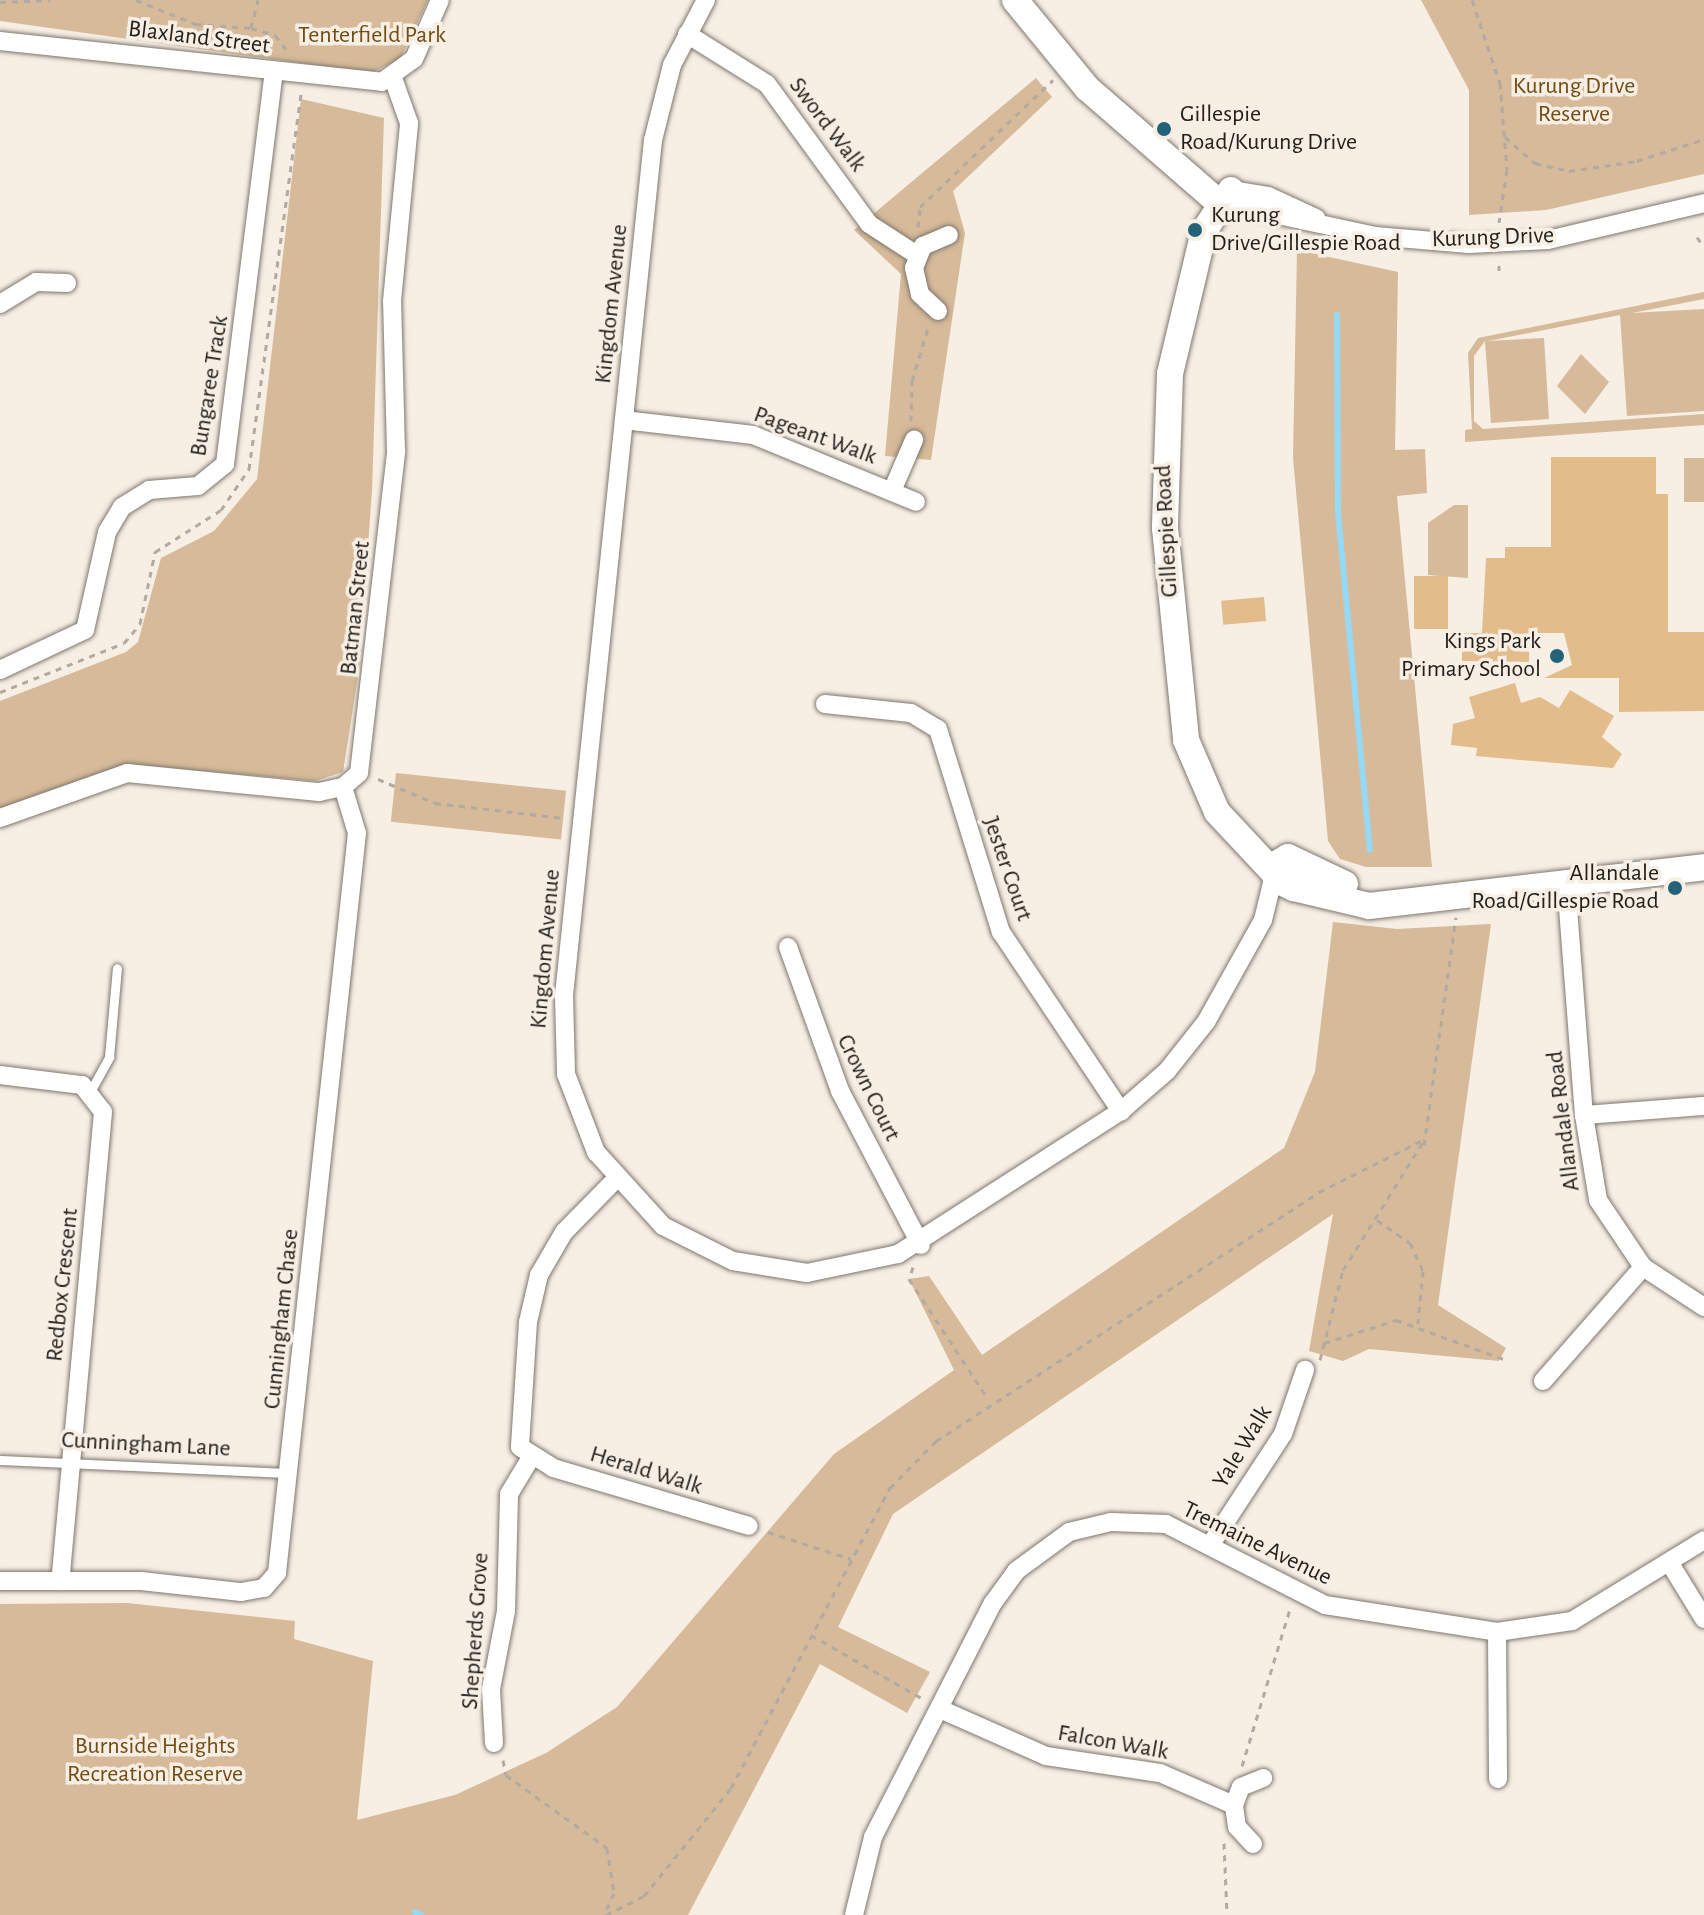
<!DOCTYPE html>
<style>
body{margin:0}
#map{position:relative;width:1704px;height:1915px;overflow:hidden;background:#f7eee4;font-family:"Alegreya Sans",sans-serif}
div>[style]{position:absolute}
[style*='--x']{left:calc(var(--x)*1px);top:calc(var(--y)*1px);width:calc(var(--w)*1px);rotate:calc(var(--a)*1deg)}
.green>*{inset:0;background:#d6ba99;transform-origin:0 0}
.stream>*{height:6px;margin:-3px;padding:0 3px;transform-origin:3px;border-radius:3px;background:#95d9f5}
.building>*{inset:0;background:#e3bc8b;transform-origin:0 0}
.path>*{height:3px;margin-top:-1.5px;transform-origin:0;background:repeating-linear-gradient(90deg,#b0aaa2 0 6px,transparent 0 12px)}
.roads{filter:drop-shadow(0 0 2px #7e776e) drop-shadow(0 0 2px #7e776e)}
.lane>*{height:9px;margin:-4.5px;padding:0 4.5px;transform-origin:4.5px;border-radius:4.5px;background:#fff}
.street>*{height:18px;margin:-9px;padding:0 9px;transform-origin:9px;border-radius:9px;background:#fff}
.secondary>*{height:26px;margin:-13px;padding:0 13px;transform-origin:13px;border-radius:13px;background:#fff}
.dots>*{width:22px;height:22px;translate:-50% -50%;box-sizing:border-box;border:4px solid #f7eee4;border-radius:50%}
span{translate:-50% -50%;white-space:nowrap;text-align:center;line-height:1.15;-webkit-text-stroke:7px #f7eee4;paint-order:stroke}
.park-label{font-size:24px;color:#724c13}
.street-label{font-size:24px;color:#22201c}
.poi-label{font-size:24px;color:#22201c}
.left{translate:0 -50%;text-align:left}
.right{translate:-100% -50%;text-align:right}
</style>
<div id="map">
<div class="green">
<div style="clip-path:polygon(0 0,428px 0,400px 59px,371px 73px,0 21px)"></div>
<div style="clip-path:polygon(1421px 0,1704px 0,1704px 174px,1546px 210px,1469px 215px,1469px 90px)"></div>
<div style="clip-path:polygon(1036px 78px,1052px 97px,953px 191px,965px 233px,931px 460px,885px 456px,901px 274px,854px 230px)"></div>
<div style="clip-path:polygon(301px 99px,384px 118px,372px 491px,359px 670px,343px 772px,315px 781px,134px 765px,0 809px,0 701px,126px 652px,138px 642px,161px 558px,214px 531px,257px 479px)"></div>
<div style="clip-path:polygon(1297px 250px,1398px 272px,1395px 450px,1425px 449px,1427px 493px,1397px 496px,1432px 867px,1366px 867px,1340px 859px,1328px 841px,1293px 458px)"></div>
<div style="clip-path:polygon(1704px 292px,1704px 299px,1632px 313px,1704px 309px,1704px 411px,1627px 416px,1620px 315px,1488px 341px,1544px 338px,1549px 419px,1491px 423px,1485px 341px,1474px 356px,1474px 421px,1483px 429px,1704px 414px,1704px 425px,1465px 442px,1465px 430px,1472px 429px,1468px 353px,1478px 338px)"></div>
<div style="clip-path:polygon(1581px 354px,1609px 382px,1585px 414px,1557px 386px)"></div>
<div style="left:1684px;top:458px;width:20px;height:44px"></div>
<div style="clip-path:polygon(1454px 505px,1468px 505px,1468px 578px,1428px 575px,1428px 523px)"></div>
<div style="left:396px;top:773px;width:171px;height:49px;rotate:6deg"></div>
<div style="clip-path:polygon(1333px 922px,1397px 929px,1491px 924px,1438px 1305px,1506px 1348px,1499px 1361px,1369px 1349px,1343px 1361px,1309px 1351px,1333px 1214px,893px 1514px,838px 1627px,930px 1672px,907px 1713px,820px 1664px,688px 1915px,0 1915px,0 1604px,127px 1603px,295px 1621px,294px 1639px,373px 1661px,357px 1820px,455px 1795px,546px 1753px,617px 1707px,834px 1454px,954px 1370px,909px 1279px,929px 1276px,982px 1355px,1284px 1148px,1315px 1072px)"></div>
</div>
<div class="stream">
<div style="--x:1337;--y:315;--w:198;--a:89.7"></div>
<div style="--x:1338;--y:513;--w:338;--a:84.6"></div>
<div style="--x:415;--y:1912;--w:7;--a:27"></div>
</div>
<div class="building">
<div style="clip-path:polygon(1551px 457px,1656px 457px,1656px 494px,1668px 494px,1668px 632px,1704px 632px,1704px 711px,1619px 712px,1619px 678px,1544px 678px,1572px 665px,1564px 633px,1529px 633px,1529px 662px,1462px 661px,1462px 633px,1482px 633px,1486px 558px,1505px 558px,1505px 547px,1551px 547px)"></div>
<div style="left:1414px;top:576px;width:34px;height:53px"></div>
<div style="left:1264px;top:597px;width:24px;height:43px;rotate:85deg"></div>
<div style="clip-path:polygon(1515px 683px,1521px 703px,1540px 697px,1559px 708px,1570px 690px,1614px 716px,1602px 737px,1622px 754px,1613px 768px,1476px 756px,1477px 748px,1451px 745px,1453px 724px,1475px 718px,1469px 697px)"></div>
</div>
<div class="path">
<div style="--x:136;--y:0;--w:65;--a:21.8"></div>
<div style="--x:196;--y:24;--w:55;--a:4.2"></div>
<div style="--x:251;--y:28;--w:29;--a:-76"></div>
<div style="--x:1472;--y:0;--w:88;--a:71.4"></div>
<div style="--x:1500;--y:83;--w:87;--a:85.4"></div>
<div style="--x:1507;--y:170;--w:53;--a:98.7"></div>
<div style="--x:0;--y:2;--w:50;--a:-2.3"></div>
<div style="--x:251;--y:28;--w:25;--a:16"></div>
<div style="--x:275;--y:35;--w:23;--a:52"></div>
<div style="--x:1505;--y:137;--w:40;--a:41"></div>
<div style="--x:1535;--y:163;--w:35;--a:13"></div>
<div style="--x:1569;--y:171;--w:69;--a:-8.4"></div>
<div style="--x:1637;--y:161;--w:71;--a:-18.2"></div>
<div style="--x:918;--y:227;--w:20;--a:-84"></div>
<div style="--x:920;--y:207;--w:184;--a:-43.7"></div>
<div style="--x:1697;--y:237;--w:12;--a:55"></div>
<div style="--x:1499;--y:271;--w:9;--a:-90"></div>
<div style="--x:911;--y:421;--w:40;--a:-88.6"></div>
<div style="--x:912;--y:381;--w:55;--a:-73.2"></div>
<div style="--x:0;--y:692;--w:133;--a:-21.6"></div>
<div style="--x:124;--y:643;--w:25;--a:-50"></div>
<div style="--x:140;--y:624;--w:74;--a:-78.2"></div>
<div style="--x:155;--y:552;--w:78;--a:-32.5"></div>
<div style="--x:221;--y:510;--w:50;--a:-55.7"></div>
<div style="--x:249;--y:469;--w:381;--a:-82.1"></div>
<div style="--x:378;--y:779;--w:62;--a:22.8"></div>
<div style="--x:435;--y:803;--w:129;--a:6.7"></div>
<div style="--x:1377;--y:1220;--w:40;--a:34.9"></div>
<div style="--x:1410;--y:1243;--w:31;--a:65"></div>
<div style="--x:1423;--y:1271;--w:53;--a:95.4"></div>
<div style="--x:913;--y:1267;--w:13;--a:108"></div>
<div style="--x:909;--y:1279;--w:144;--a:56.6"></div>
<div style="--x:1324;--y:1343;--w:76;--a:-17.7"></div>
<div style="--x:1396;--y:1320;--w:115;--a:19.9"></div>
<div style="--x:1320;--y:1360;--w:93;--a:-75.7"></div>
<div style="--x:1343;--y:1270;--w:155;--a:-58"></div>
<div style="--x:1425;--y:1139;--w:6;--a:99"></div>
<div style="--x:1424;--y:1145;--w:230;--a:-82"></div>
<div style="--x:768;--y:1532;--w:87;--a:18"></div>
<div style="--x:811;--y:1635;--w:129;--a:29.7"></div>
<div style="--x:503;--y:1760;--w:15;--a:79"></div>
<div style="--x:506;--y:1775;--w:125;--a:35.9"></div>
<div style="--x:607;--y:1848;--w:46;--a:81.2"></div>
<div style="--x:614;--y:1893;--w:24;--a:114"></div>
<div style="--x:1242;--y:1766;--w:164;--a:-73"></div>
<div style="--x:1224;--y:1843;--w:72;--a:87.6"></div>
<div style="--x:606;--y:1915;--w:42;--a:-26.6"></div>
<div style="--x:644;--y:1896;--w:139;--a:-51.1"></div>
<div style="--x:731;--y:1788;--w:340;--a:-62.1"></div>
<div style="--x:890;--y:1488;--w:66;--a:-45.6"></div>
<div style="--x:936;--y:1441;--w:457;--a:-33"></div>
<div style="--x:1319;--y:1192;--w:119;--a:-26.6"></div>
</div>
<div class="roads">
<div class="lane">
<div style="--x:91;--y:1090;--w:38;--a:-61"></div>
<div style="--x:109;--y:1057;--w:89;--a:-84.9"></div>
<div style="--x:0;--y:1460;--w:288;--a:2.6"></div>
</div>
<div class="street">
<div style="--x:706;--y:0;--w:73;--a:117.6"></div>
<div style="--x:672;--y:65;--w:77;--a:104.2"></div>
<div style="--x:653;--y:140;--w:861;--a:95.94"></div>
<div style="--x:564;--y:996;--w:78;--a:88.5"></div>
<div style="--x:566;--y:1074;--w:84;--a:69"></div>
<div style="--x:596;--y:1152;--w:100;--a:47.8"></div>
<div style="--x:663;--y:1226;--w:78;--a:26.6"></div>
<div style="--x:733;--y:1261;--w:75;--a:9.2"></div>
<div style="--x:807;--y:1273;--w:93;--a:-11.8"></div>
<div style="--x:898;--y:1254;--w:265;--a:-32.7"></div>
<div style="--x:1121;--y:1111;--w:61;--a:-41"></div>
<div style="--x:1167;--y:1071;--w:63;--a:-51.5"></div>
<div style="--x:1206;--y:1022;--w:117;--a:-60.8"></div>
<div style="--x:1263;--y:920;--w:46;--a:-76.3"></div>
<div style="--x:687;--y:34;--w:94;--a:32"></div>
<div style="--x:767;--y:84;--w:173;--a:53.9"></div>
<div style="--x:869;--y:224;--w:57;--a:32.9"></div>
<div style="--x:0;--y:41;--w:384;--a:6.1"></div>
<div style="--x:382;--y:82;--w:39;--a:-36"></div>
<div style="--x:414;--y:59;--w:64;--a:-66.2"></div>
<div style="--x:1231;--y:190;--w:37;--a:9"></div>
<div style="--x:1268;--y:196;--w:53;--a:24.6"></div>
<div style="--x:1218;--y:202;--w:161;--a:12.2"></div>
<div style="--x:1375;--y:236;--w:94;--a:4.9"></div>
<div style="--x:1469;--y:244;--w:79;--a:-2.9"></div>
<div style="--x:1548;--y:240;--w:160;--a:-13.3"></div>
<div style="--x:0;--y:304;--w:42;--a:-31.4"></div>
<div style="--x:36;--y:282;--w:31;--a:2"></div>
<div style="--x:938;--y:311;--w:25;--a:-137"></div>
<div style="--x:920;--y:294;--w:27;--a:-103"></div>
<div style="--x:914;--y:268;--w:24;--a:-68"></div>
<div style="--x:923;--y:246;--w:28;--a:-23"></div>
<div style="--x:624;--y:420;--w:130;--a:6.6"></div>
<div style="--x:753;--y:435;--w:176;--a:22.3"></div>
<div style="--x:892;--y:491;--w:56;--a:-66.7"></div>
<div style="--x:0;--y:670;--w:94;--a:-25.2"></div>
<div style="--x:85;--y:630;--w:100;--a:-77.3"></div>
<div style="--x:107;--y:532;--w:29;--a:-59"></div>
<div style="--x:122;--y:507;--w:32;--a:-32"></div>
<div style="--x:149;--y:490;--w:49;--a:-4.7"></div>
<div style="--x:198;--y:486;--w:35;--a:-39"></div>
<div style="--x:225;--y:464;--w:396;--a:-82.9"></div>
<div style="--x:825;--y:704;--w:86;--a:6"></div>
<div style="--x:911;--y:713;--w:31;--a:31"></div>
<div style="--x:938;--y:729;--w:213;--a:72.8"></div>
<div style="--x:1001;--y:932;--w:216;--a:56.2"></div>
<div style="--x:0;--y:818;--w:135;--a:-19.5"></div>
<div style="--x:127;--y:773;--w:193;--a:5.7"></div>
<div style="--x:319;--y:792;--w:25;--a:-12"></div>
<div style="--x:343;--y:787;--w:21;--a:-41"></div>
<div style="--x:359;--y:773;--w:324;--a:-83.4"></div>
<div style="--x:396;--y:451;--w:150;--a:-91.5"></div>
<div style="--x:392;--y:301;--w:179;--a:-84.5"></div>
<div style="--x:409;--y:123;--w:48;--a:-109.6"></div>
<div style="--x:1566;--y:882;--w:234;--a:85.6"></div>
<div style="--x:1584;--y:1115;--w:86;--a:80.6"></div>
<div style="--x:1598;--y:1200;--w:81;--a:56.1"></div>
<div style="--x:1643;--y:1267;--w:73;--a:33.3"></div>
<div style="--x:788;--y:947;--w:153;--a:70.1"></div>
<div style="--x:840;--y:1091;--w:174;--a:62.3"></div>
<div style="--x:0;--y:1075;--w:83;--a:7"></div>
<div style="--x:82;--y:1085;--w:34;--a:52"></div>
<div style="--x:103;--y:1112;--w:471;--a:95.2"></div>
<div style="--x:1584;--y:1115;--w:120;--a:-4.3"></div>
<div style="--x:615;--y:1180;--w:73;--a:134.4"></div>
<div style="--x:564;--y:1232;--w:50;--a:120.2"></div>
<div style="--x:539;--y:1275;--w:48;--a:103.2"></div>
<div style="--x:528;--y:1322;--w:125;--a:93.7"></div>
<div style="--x:520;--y:1447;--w:39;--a:32"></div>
<div style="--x:553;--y:1468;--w:204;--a:16.5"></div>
<div style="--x:1543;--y:1381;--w:152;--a:-48.7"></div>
<div style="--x:1211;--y:1544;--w:131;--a:-56.8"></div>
<div style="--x:1283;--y:1434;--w:68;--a:-71"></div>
<div style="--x:1669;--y:1562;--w:67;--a:58.4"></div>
<div style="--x:0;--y:1581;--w:141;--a:0"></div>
<div style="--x:141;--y:1581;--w:101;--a:6.3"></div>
<div style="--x:241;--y:1592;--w:23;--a:-10"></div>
<div style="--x:264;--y:1588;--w:20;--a:-49"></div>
<div style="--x:277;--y:1573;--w:744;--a:-83.83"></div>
<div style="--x:357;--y:833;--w:48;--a:-106.9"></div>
<div style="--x:1497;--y:1632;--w:147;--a:89.6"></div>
<div style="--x:940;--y:1709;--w:116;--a:23.9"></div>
<div style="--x:1046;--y:1756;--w:115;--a:8.5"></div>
<div style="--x:1160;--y:1773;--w:81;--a:23.4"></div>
<div style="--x:494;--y:1743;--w:54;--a:-93.2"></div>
<div style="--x:491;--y:1689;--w:79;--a:-79.1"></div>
<div style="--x:506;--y:1611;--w:117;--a:-88.5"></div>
<div style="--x:509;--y:1494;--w:41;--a:-59"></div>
<div style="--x:1253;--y:1844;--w:23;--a:-133"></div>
<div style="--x:1237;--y:1827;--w:22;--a:-98"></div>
<div style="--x:1234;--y:1805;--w:19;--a:-69"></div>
<div style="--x:1241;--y:1787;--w:24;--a:-22"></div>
<div style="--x:854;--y:1915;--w:80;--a:-76.3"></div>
<div style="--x:873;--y:1837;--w:263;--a:-62.9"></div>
<div style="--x:993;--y:1603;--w:39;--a:-54"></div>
<div style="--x:1016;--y:1571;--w:66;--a:-36.3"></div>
<div style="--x:1069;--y:1532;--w:43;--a:-13.4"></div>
<div style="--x:1111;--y:1522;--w:55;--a:2.1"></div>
<div style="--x:1166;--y:1524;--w:178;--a:27"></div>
<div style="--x:1325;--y:1605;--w:174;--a:8.9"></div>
<div style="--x:1497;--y:1632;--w:76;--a:-8.3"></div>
<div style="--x:1572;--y:1621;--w:155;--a:-31.5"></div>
</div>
<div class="secondary">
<div style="--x:1015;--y:0;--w:114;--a:50.7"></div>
<div style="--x:1087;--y:88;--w:174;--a:41"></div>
<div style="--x:1231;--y:190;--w:49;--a:123.4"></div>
<div style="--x:1204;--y:231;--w:147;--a:103.4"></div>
<div style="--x:1170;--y:374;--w:154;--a:91.9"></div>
<div style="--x:1165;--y:528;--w:213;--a:84.3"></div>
<div style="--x:1186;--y:740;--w:78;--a:66.7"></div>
<div style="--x:1217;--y:812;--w:83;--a:46.9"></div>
<div style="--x:1305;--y:867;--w:24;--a:118"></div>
<div style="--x:1294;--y:888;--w:20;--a:-156"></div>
<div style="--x:1276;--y:880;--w:16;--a:-90"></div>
<div style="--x:1276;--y:864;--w:14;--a:-30"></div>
<div style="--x:1288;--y:857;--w:63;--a:25.3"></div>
<div style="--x:1294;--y:888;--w:77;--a:13.5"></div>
<div style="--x:1369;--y:906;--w:337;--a:-6.6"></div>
</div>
</div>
<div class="dots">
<div style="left:1164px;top:129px;background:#236278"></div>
<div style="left:1195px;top:230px;background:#236278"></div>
<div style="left:1557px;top:656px;background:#236278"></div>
<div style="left:1675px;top:888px;background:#236278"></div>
</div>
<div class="park-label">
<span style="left:372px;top:36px">Tenterfield Park</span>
<span style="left:1574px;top:101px">Kurung Drive<br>Reserve</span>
<span style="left:155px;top:1761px">Burnside Heights<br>Recreation Reserve</span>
</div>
<div class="street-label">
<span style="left:199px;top:38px;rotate:7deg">Blaxland Street</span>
<span style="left:827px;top:125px;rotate:53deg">Sword Walk</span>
<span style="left:1493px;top:238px;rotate:-2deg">Kurung Drive</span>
<span style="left:612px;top:304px;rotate:-84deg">Kingdom Avenue</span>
<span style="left:210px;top:386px;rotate:-81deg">Bungaree Track</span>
<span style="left:815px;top:436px;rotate:20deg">Pageant Walk</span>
<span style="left:1167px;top:531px;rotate:-93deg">Gillespie Road</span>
<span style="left:356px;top:608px;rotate:-84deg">Batman Street</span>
<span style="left:1007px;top:869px;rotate:71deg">Jester Court</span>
<span style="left:546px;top:949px;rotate:-85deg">Kingdom Avenue</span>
<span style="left:868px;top:1088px;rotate:64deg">Crown Court</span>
<span style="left:1564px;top:1121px;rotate:-97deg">Allandale Road</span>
<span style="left:63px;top:1285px;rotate:-84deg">Redbox Crescent</span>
<span style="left:282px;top:1319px;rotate:-84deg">Cunningham Chase</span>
<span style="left:146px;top:1445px;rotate:3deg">Cunningham Lane</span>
<span style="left:1243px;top:1447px;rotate:-59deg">Yale Walk</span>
<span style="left:646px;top:1471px;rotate:17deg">Herald Walk</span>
<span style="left:1257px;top:1544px;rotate:26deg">Tremaine Avenue</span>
<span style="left:476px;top:1631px;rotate:-86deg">Shepherds Grove</span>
<span style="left:1113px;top:1743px;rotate:10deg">Falcon Walk</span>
</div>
<div class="poi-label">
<span class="left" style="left:1180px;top:129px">Gillespie<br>Road/Kurung Drive</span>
<span class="left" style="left:1211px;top:230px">Kurung<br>Drive/Gillespie Road</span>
<span class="right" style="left:1541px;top:656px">Kings Park<br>Primary School</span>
<span class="right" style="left:1659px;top:888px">Allandale<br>Road/Gillespie Road</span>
</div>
</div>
